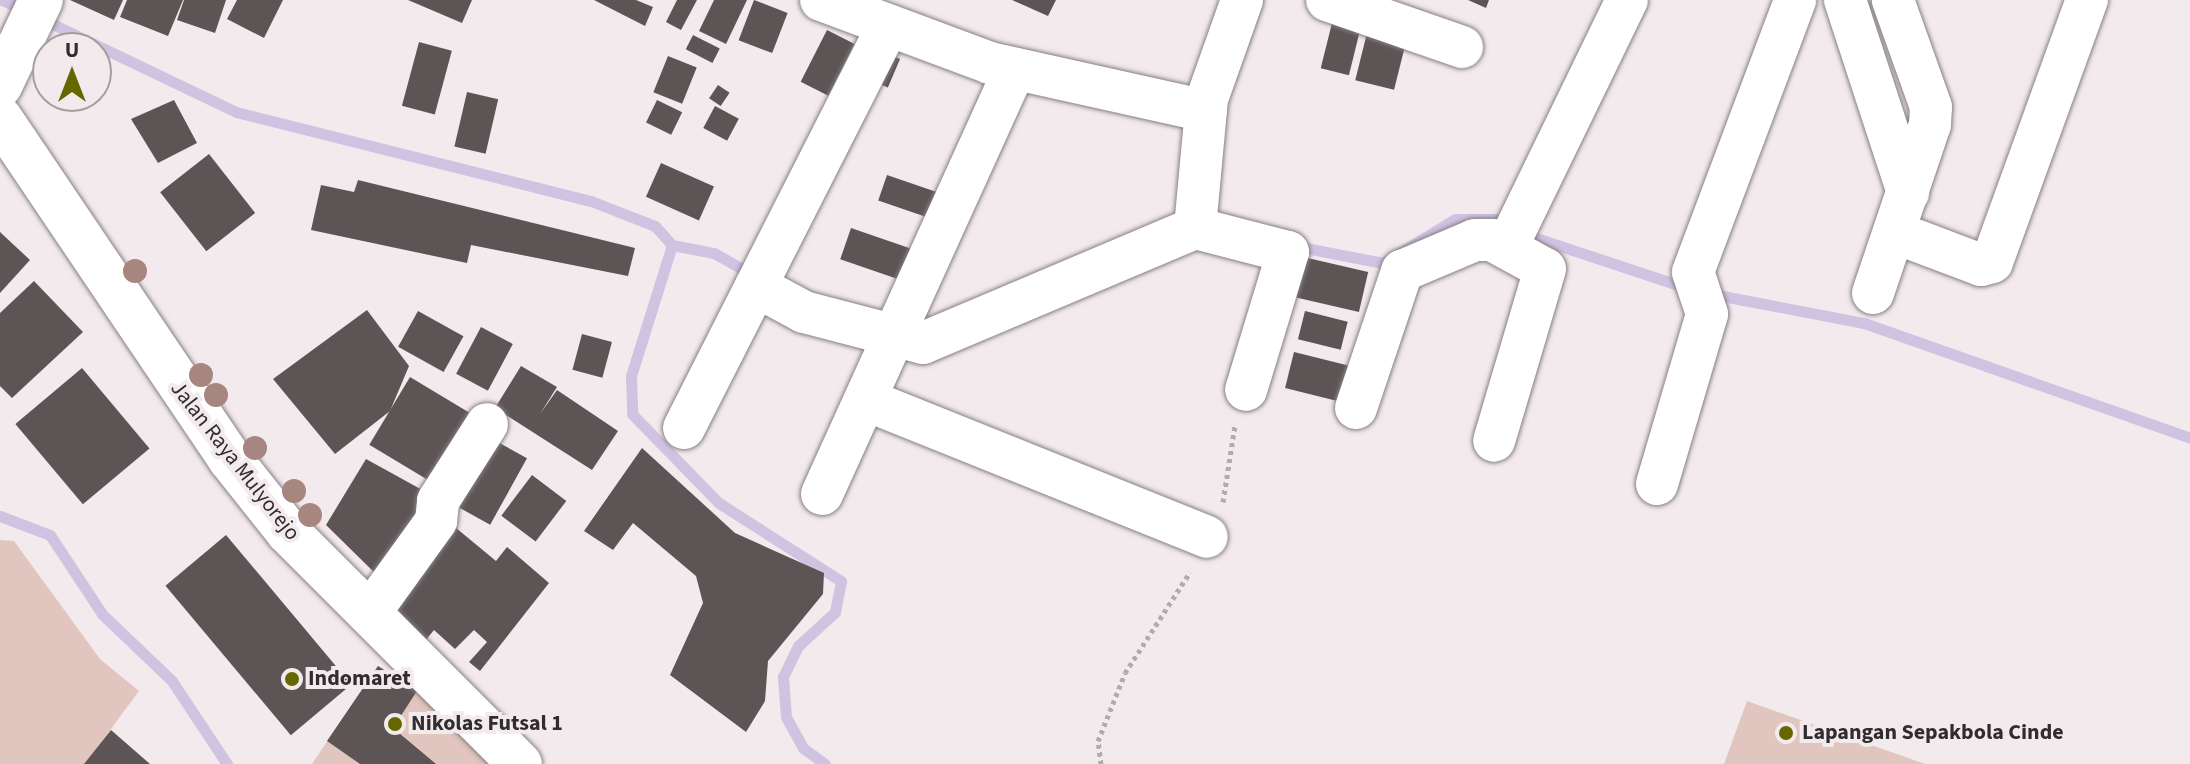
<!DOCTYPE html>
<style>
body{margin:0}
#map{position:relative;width:2190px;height:764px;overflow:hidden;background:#f3eaed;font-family:"Source Sans 3",sans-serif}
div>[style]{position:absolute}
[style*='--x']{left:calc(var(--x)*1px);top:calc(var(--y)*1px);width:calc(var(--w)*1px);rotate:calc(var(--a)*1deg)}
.green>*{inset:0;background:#e0c6be}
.stream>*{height:11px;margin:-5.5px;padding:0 5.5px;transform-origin:5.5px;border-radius:5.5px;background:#d0c3e2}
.building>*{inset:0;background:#5d5555;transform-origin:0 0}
.path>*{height:5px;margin-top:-2.5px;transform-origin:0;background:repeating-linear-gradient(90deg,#b2abad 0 4px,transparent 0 8px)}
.roads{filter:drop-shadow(0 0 2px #877f82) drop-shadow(0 0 2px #877f82)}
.minor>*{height:42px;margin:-21px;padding:0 21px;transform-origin:21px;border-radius:21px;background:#fff}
.secondary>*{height:44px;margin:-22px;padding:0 22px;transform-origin:22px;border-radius:22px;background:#fff}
.trees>*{width:24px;height:24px;margin:-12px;border-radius:50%;background:#a6867e}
.dots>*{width:22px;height:22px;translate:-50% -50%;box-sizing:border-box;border:4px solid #f3eaed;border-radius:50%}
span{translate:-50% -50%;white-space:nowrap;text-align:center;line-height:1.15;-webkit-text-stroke:8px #f3eaed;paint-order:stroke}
.street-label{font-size:22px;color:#302d2e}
.poi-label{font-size:22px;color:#302d2e;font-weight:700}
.left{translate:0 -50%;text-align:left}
.north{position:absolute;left:32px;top:32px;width:80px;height:80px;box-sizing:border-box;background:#f3eaed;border:2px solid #a59ea1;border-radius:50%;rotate:0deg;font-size:22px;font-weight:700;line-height:32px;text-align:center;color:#302d2e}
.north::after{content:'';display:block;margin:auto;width:28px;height:36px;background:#676700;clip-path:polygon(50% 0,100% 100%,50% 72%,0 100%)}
</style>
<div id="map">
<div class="green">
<div style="clip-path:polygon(0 540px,14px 541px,100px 659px,139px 691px,85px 764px,0 764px)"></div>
<div style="clip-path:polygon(378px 666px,417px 691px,490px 764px,312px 764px)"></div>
<div style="clip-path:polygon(1747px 701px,1925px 764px,1724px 764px)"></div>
</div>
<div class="stream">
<div style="--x:2;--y:0;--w:27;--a:24"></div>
<div style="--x:42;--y:19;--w:215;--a:25.6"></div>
<div style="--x:236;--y:112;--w:366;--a:14.1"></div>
<div style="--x:591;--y:201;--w:69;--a:21.3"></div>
<div style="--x:655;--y:226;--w:25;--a:48"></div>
<div style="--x:672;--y:245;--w:43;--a:10.8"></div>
<div style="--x:714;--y:253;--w:45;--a:29.4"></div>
<div style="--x:1533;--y:237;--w:156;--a:18.3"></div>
<div style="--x:672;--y:245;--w:137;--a:107.4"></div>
<div style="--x:631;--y:376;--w:38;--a:88"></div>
<div style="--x:632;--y:414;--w:124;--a:45.7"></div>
<div style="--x:719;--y:503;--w:145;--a:32.6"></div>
<div style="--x:841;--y:581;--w:32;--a:101"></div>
<div style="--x:835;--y:612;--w:50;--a:137.4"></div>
<div style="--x:798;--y:646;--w:34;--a:116"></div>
<div style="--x:783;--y:677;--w:40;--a:85.7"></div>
<div style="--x:786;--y:717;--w:35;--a:61"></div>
<div style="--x:803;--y:748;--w:27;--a:36"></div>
<div style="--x:1295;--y:246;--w:90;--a:10.9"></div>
<div style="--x:1383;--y:263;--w:84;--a:-31.4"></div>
<div style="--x:1455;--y:219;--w:42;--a:0"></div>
<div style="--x:1712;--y:294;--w:155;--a:10.8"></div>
<div style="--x:1864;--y:323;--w:346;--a:19.4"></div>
<div style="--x:0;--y:516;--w:53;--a:20.8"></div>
<div style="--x:50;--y:535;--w:95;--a:56.6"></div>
<div style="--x:102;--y:614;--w:97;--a:43.7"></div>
<div style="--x:172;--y:681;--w:100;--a:56.5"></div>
</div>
<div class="building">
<div style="clip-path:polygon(70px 0,123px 0,114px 20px)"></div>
<div style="clip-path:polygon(127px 0,183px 0,168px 36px,120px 17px)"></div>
<div style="clip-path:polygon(184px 0,226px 0,215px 33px,177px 20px)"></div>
<div style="clip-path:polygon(237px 0,283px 0,264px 38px,227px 19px)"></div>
<div style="clip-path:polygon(408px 0,472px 0,462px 23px)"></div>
<div style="clip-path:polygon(594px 0,636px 0,653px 7px,645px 26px)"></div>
<div style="clip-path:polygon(677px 0,697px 0,681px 30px,666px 22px)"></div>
<div style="clip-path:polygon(714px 0,747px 0,726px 44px,699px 31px)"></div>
<div style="left:754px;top:0;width:36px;height:43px;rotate:21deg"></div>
<div style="clip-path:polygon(1012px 0,1056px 0,1048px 16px)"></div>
<div style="clip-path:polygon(1468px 0,1489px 0,1486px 8px)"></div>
<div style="left:1335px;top:11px;width:29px;height:59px;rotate:14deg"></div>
<div style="left:1370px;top:21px;width:40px;height:61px;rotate:14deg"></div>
<div style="left:827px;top:30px;width:31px;height:58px;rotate:27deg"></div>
<div style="left:693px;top:35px;width:30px;height:16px;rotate:27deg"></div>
<div style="left:419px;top:42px;width:34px;height:66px;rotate:15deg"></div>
<div style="left:888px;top:54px;width:13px;height:31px;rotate:23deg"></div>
<div style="left:668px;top:56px;width:31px;height:39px;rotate:22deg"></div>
<div style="left:718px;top:85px;width:14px;height:16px;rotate:34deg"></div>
<div style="left:467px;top:92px;width:32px;height:56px;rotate:13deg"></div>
<div style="clip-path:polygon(174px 100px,197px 143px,158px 163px,131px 119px)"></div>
<div style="left:657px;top:100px;width:28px;height:25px;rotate:26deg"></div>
<div style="left:715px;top:106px;width:27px;height:25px;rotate:28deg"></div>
<div style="left:209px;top:154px;width:75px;height:62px;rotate:52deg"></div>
<div style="left:661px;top:163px;width:58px;height:37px;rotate:24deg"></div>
<div style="left:887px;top:175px;width:54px;height:27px;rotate:19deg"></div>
<div style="clip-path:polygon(358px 180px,635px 248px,628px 276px,471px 245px,467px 263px,311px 230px,321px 185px,354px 192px)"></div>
<div style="left:851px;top:228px;width:73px;height:33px;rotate:19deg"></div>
<div style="clip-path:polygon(0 232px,30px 260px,0 293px)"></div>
<div style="left:1299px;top:256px;width:71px;height:41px;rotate:13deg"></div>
<div style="clip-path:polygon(34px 281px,83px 332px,12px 398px,0 386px,0 313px)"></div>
<div style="clip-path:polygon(367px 310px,409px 366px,390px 411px,335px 454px,273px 379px)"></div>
<div style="left:418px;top:311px;width:52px;height:41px;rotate:29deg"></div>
<div style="left:1305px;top:311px;width:44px;height:29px;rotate:14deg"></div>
<div style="left:481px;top:327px;width:36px;height:53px;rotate:28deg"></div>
<div style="left:582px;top:334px;width:31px;height:37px;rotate:15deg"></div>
<div style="left:1294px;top:352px;width:58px;height:37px;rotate:14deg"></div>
<div style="clip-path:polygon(521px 366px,557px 387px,540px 414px,557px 390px,618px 431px,592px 470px,495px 408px)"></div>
<div style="left:82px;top:368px;width:105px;height:87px;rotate:50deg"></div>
<div style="left:410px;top:377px;width:82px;height:79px;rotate:31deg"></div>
<div style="left:485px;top:435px;width:48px;height:76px;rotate:29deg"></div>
<div style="clip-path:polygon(642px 448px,735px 533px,824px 573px,823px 594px,768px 661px,765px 701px,746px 732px,670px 675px,703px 603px,696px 576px,633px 523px,613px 550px,584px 531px)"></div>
<div style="clip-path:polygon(366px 459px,435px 497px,381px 579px,326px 525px)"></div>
<div style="left:532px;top:475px;width:43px;height:51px;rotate:37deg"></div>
<div style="clip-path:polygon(450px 523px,496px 561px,507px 547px,549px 583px,480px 671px,469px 662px,487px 642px,474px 630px,455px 649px,434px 630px,425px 641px,389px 604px)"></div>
<div style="left:226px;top:535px;width:195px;height:79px;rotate:50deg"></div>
<div style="clip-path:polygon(378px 666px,417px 691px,393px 728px,436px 764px,360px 764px,327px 741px)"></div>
<div style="clip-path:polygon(111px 730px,150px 764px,84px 764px)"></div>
</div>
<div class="path">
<div style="--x:1223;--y:502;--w:78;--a:-81.1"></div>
<div style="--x:1101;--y:764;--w:23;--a:-97"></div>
<div style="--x:1098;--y:741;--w:73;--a:-68.3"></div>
<div style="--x:1125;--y:673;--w:120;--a:-57.2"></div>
</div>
<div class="roads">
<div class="minor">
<div style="--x:821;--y:0;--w:180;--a:20.4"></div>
<div style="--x:990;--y:63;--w:221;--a:12.5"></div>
<div style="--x:1327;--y:0;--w:143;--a:19.2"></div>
<div style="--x:1845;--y:0;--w:203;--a:71.9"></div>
<div style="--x:1195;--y:228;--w:130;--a:-84.7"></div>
<div style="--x:1207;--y:99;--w:105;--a:-70.5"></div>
<div style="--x:1915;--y:240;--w:71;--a:20.7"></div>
<div style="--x:1981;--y:265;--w:11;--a:-15"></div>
<div style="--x:1992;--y:262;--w:279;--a:-70.1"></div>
<div style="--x:1508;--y:245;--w:272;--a:-64.1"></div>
<div style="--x:756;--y:286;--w:55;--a:28.4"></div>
<div style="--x:804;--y:312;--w:123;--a:14.6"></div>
<div style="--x:923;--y:343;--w:295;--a:-22.9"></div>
<div style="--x:1195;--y:228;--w:96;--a:14.5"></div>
<div style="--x:1288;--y:252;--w:144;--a:106.9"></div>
<div style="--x:1873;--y:293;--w:177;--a:-71.3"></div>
<div style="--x:1930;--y:125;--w:18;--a:-87"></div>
<div style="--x:1931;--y:107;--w:114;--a:-109.6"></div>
<div style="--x:869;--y:401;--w:364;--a:21.9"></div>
<div style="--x:1356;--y:408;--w:145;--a:-71.4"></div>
<div style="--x:1402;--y:271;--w:79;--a:-23"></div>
<div style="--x:1475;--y:240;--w:17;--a:0"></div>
<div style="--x:1492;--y:240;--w:60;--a:28.7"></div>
<div style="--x:1545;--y:269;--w:179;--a:106.5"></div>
<div style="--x:684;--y:428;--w:449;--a:-63.1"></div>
<div style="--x:1657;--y:484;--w:177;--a:-73.6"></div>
<div style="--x:1707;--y:314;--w:44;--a:-108.4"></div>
<div style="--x:1693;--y:272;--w:290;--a:-69.4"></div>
<div style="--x:822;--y:494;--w:467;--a:-65.6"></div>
<div style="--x:369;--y:614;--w:115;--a:-54.2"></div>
<div style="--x:436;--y:521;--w:20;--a:-84"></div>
<div style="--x:438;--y:501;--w:91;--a:-57.5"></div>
</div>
<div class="secondary">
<div style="--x:0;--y:86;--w:95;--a:-64.5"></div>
<div style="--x:0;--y:118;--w:411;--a:56"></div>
<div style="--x:230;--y:459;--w:93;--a:51.5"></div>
<div style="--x:288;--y:532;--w:328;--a:45"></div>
</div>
</div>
<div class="trees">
<div style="left:135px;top:271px"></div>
<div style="left:201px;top:375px"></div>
<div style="left:216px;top:395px"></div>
<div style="left:255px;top:448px"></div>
<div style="left:294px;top:491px"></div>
<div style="left:310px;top:515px"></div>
</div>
<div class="dots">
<div style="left:292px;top:679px;background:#676700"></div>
<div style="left:395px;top:724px;background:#676700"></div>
<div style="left:1786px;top:733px;background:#676700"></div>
</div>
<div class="street-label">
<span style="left:235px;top:461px;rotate:52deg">Jalan Raya Mulyorejo</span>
</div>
<div class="poi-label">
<span class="left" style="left:308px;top:679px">Indomaret</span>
<span class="left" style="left:411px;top:724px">Nikolas Futsal 1</span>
<span class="left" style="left:1802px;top:733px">Lapangan Sepakbola Cinde</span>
</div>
<div class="north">U</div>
</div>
